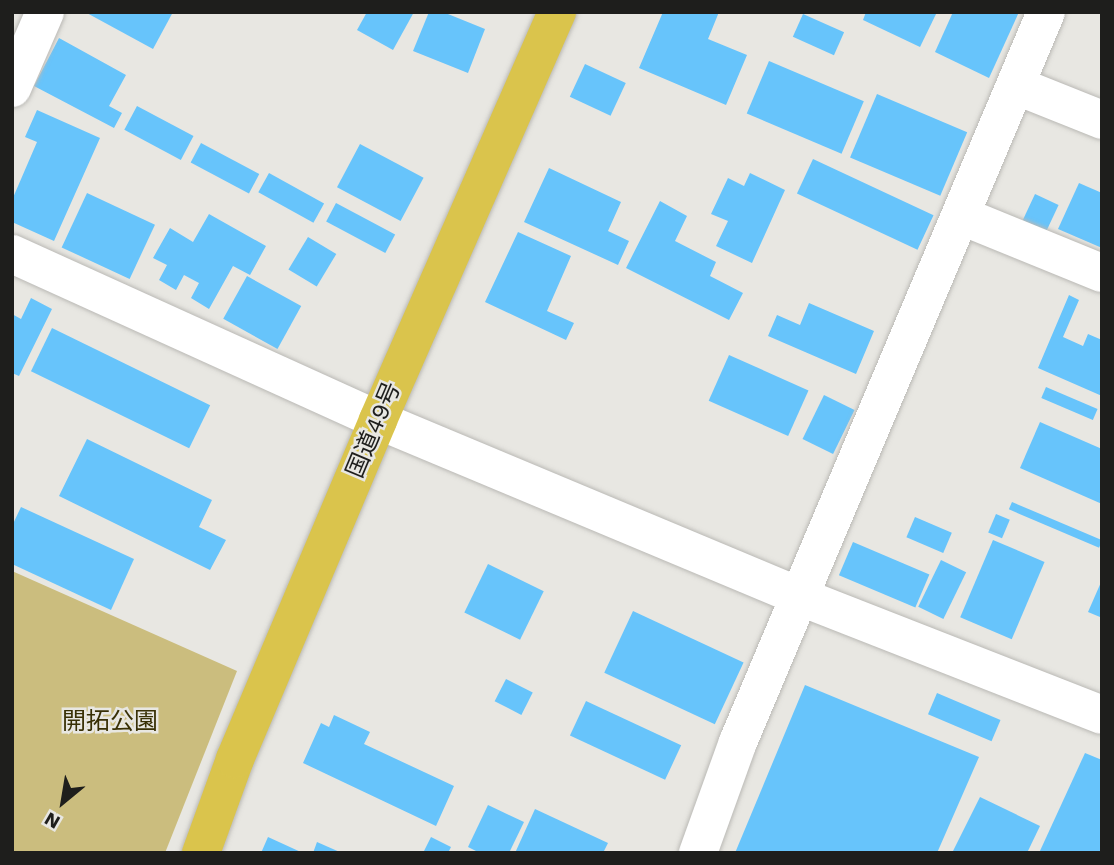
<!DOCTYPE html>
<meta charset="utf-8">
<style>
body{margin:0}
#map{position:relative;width:1114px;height:865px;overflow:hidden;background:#e8e7e2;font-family:"Work Sans","Noto Sans JP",sans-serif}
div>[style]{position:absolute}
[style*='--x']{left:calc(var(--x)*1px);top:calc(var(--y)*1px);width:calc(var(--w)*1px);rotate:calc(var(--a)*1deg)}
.green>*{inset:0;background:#cbbd7e}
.building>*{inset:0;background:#67c4fb;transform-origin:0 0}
.roads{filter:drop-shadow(0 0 2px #bab9b5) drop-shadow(0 0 2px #bab9b5)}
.minor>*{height:38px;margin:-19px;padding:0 19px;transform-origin:19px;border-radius:19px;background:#fff}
.trunk>*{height:38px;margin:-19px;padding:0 19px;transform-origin:19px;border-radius:19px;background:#dac44c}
span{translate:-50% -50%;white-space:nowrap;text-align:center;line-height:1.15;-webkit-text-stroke:5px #e8e7e2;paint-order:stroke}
.street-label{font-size:24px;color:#1e1e1c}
.park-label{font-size:24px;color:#383005}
.frame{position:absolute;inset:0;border:14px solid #1e1e1c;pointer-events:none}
.north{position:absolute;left:28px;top:767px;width:70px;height:70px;-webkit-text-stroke:5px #e8e7e2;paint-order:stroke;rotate:210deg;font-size:19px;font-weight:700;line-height:28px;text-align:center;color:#1e1e1c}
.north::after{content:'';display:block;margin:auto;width:24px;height:32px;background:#1e1e1c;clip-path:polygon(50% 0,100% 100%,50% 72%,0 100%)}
</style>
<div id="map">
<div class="green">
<div style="clip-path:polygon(12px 571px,237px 671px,165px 853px,12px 853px)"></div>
</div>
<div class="building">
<div style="clip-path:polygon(85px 12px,173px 12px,153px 49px)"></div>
<div style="clip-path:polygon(367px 12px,414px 12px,393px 50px,357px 30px)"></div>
<div style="clip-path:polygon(429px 12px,443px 12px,485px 29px,468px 73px,413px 51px)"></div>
<div style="clip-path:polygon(663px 12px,719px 12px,708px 39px,747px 55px,726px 105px,639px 68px)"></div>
<div style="clip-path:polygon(866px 12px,937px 12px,920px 47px,863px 20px)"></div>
<div style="clip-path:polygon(953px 12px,1019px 12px,989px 78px,935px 52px)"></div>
<div style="left:803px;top:14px;width:45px;height:25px;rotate:24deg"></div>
<div style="clip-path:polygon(59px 38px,126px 75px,109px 106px,122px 113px,114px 128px,34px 86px)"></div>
<div style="left:769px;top:61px;width:103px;height:57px;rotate:23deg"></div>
<div style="left:585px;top:64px;width:45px;height:36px;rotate:25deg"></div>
<div style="left:877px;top:94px;width:98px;height:69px;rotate:23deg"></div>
<div style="left:137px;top:106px;width:64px;height:27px;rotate:28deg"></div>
<div style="clip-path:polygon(37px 110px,100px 138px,54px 241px,12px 222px,12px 200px,37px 142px,25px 137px)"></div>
<div style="left:201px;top:143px;width:66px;height:22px;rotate:28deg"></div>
<div style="left:360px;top:144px;width:72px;height:49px;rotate:28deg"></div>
<div style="left:813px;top:159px;width:133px;height:38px;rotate:25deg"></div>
<div style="clip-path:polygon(549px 168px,621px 202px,608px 231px,629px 241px,618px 265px,524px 222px)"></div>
<div style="left:269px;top:173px;width:63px;height:22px;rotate:29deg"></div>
<div style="clip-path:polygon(750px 173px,785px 190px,752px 263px,716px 246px,728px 221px,711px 214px,728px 178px,744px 186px)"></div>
<div style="clip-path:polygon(1079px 183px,1102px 193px,1102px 248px,1058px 229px)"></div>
<div style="left:87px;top:193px;width:75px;height:60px;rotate:25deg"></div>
<div style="left:1035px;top:194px;width:26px;height:29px;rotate:25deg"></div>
<div style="clip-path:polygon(660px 201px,687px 216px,675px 241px,716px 262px,710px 276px,743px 293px,729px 320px,626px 268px)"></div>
<div style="left:336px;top:203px;width:67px;height:21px;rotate:28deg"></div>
<div style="clip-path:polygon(209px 214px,266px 246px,250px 275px,233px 266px,209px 309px,191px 298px,199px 283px,184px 275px,176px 290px,159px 280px,167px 265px,153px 258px,170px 228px,193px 242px)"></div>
<div style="clip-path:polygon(518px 232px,571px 256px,547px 311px,574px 323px,566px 340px,485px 302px)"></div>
<div style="left:308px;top:237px;width:33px;height:38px;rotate:31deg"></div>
<div style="left:247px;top:276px;width:62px;height:49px;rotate:29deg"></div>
<div style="clip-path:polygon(1069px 295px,1079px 300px,1063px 337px,1083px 346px,1088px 334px,1102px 340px,1102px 396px,1038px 368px)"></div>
<div style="clip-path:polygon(31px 298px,52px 309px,19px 376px,12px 373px,12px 314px,21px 319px)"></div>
<div style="clip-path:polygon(809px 303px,874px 331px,856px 374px,768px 336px,777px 315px,800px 325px)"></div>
<div style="left:52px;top:328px;width:176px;height:48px;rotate:26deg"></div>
<div style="left:729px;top:355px;width:87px;height:50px;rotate:24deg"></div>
<div style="left:1046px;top:387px;width:56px;height:12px;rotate:23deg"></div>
<div style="left:824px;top:395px;width:34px;height:49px;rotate:26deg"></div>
<div style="clip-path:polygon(1040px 422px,1102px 449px,1102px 504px,1020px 468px)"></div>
<div style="clip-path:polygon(87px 439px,212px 500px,199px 527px,226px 540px,210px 570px,59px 496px)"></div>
<div style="left:1012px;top:502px;width:98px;height:8px;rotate:23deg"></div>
<div style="clip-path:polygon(21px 507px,134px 559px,111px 610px,12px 564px,12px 526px)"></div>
<div style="left:996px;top:514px;width:15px;height:20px;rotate:23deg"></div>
<div style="left:915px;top:517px;width:40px;height:22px;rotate:23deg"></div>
<div style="left:993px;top:540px;width:56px;height:84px;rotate:23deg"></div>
<div style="left:853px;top:542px;width:83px;height:36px;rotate:23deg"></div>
<div style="left:941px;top:560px;width:28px;height:52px;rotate:26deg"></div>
<div style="left:488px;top:564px;width:62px;height:54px;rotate:26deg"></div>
<div style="clip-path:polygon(1102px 580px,1102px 613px,1100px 617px,1088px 612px)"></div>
<div style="left:633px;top:611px;width:122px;height:68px;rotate:25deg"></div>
<div style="left:506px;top:679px;width:30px;height:25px;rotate:27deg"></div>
<div style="clip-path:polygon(805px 685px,979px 757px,937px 853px,735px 853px)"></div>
<div style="left:937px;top:693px;width:69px;height:23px;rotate:23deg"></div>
<div style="left:586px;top:701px;width:105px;height:38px;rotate:25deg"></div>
<div style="clip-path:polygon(334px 715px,370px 732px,364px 744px,454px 786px,436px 826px,303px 763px,321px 723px,329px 727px)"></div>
<div style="clip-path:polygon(1085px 753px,1102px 760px,1102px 853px,1039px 853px)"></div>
<div style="clip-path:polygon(980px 797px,1040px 826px,1027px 853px,952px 853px)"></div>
<div style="clip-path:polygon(488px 805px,524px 822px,509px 853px,480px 853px,468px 847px)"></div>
<div style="clip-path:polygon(535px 809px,608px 843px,603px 853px,515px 853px)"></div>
<div style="clip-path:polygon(268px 837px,303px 853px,261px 853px)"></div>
<div style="clip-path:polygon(431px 837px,451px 847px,448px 853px,423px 853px)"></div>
<div style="clip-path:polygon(317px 842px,342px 853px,313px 853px)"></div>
</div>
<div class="roads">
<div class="minor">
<div style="--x:1017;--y:86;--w:92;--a:21.8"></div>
<div style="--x:12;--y:88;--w:83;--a:-66.5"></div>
<div style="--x:962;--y:216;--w:151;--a:22.2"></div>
<div style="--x:12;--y:254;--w:402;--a:24.4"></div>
<div style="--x:378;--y:420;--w:459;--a:22.7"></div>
<div style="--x:801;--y:597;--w:323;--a:21.4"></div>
<div style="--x:698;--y:853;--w:118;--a:-70.2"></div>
<div style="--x:738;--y:742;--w:792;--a:-67.12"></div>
</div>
<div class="trunk">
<div style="--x:201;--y:853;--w:100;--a:-70.1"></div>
<div style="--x:235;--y:759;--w:368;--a:-67.1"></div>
<div style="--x:378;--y:420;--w:446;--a:-66.3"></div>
</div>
</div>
<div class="street-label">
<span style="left:374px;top:430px;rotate:-67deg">国道49号</span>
</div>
<div class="park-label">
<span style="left:110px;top:722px">開拓公園</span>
</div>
<div class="frame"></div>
<div class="north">N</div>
</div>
